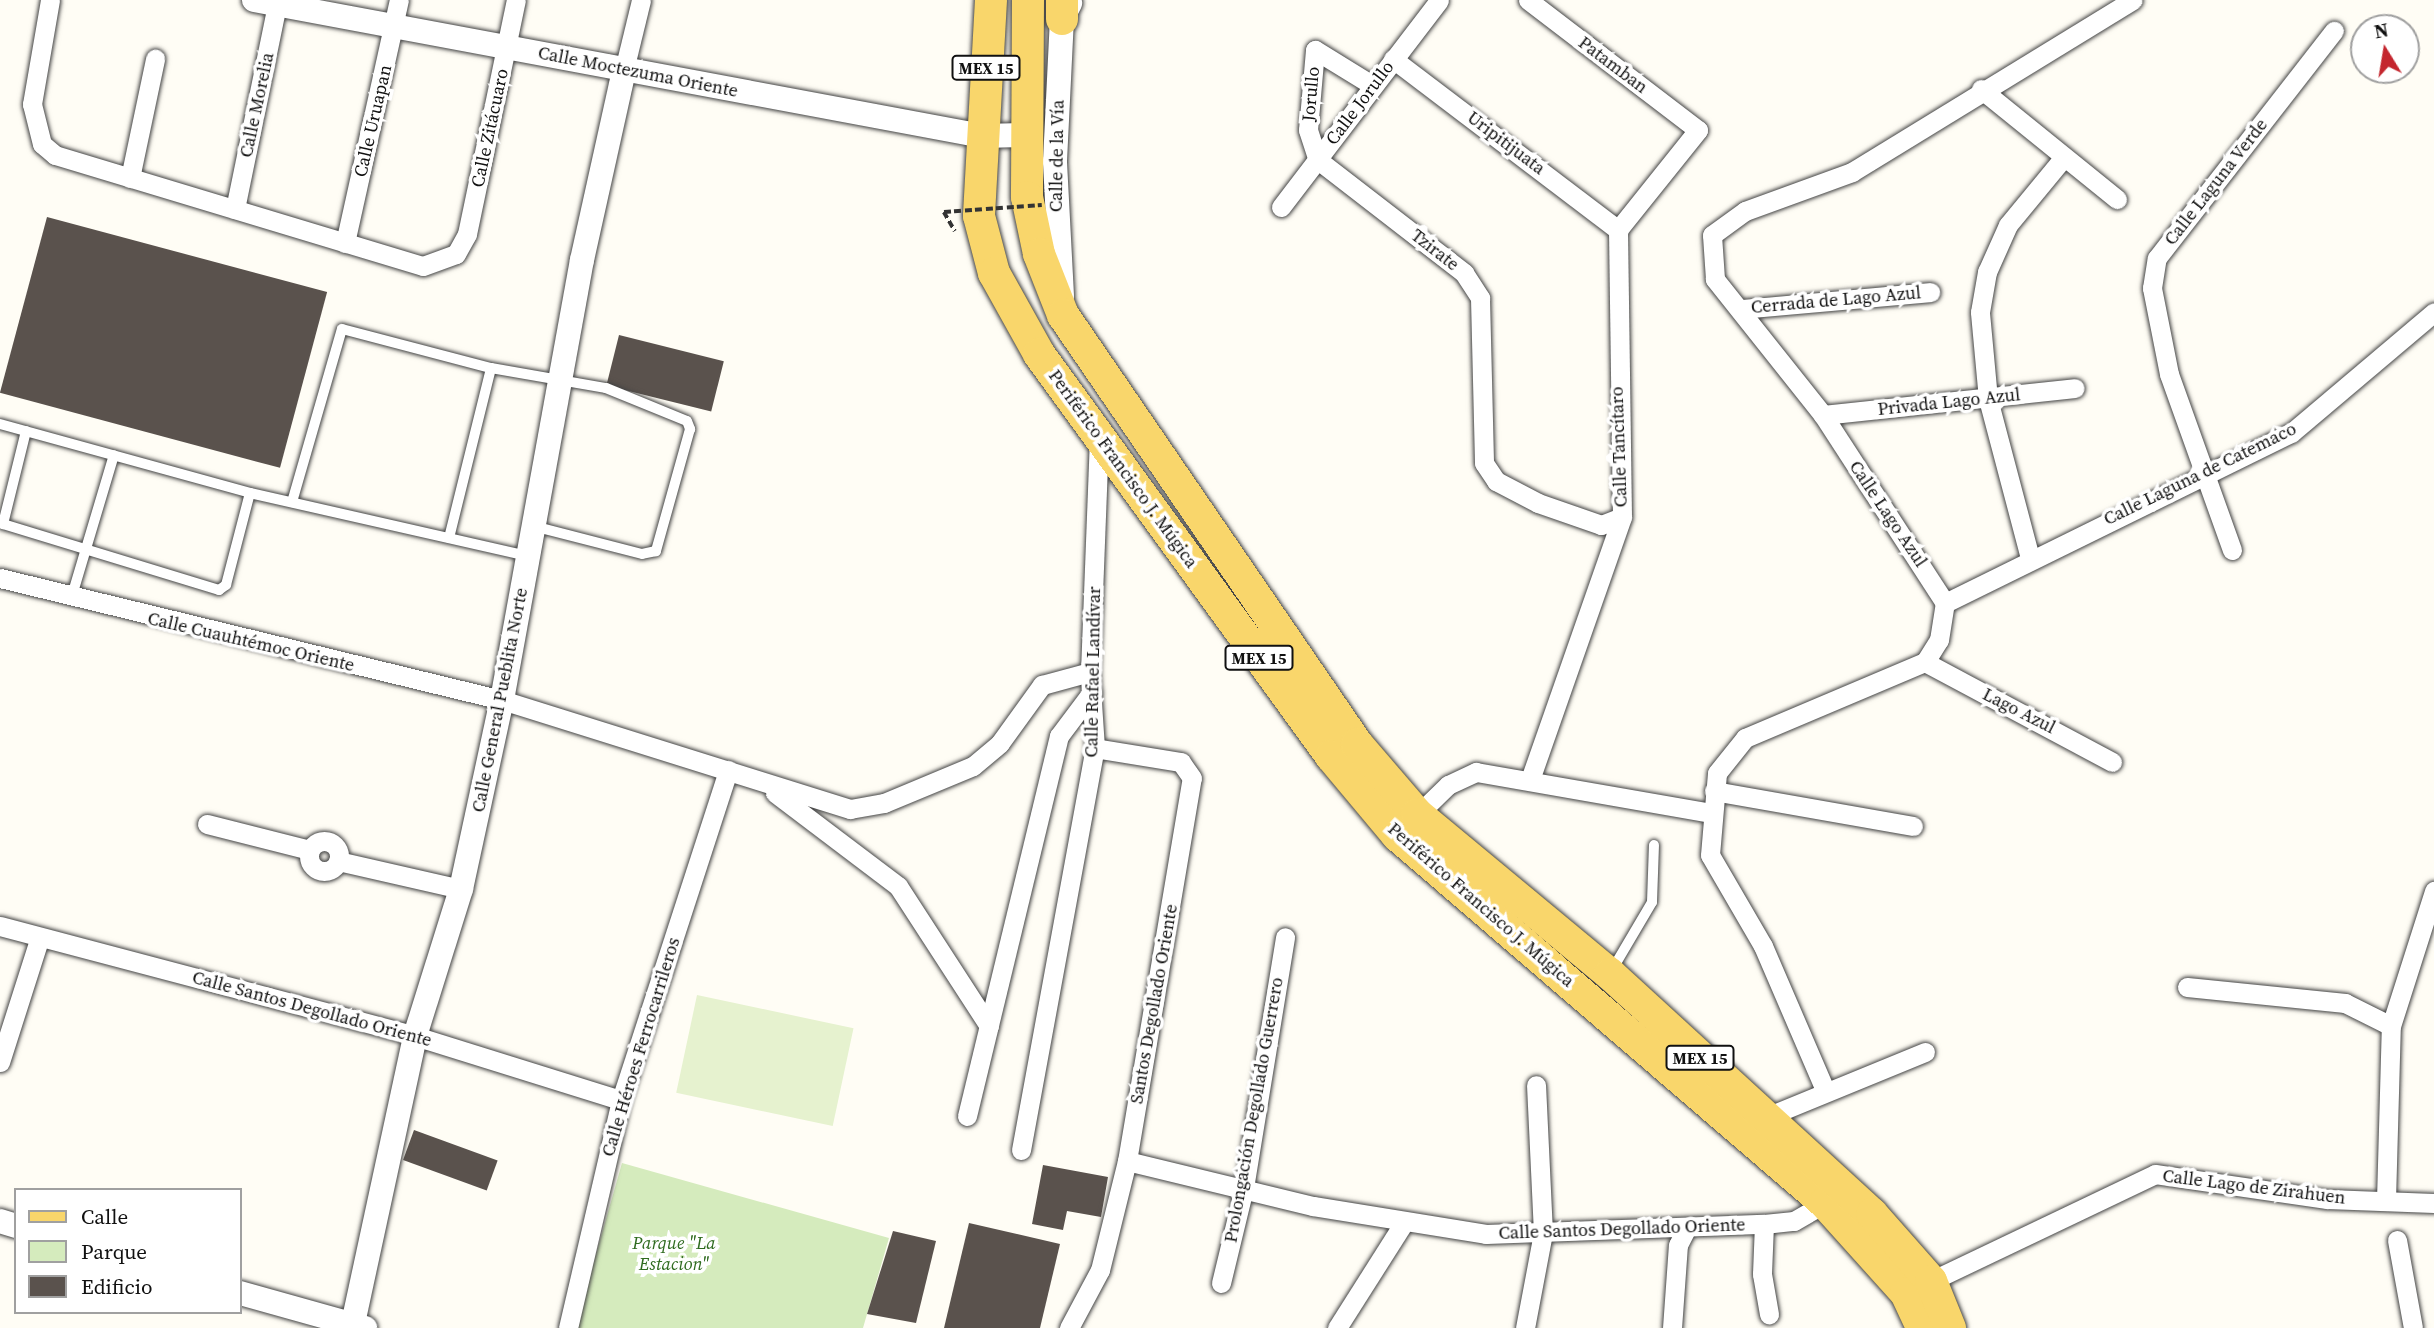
<!DOCTYPE html>
<meta charset="utf-8">
<style>
body{margin:0}
#map{position:relative;width:2434px;height:1328px;overflow:hidden;background:#fffdf5;font-family:"Source Serif 4",serif}
div>[style]{position:absolute}
[style*='--x']{left:calc(var(--x)*1px);top:calc(var(--y)*1px);width:calc(var(--w)*1px);rotate:calc(var(--a)*1deg)}
.green>*{inset:0;background:#d5ebbd}
.pitch>*{inset:0;background:#e6f2cf;transform-origin:0 0}
.building>*{inset:0;background:#5a524d;transform-origin:0 0}
.path>*{height:3.5px;margin-top:-1.75px;transform-origin:0;background:repeating-linear-gradient(90deg,#333 0 7px,transparent 0 10.5px)}
.roads{filter:drop-shadow(0 0 2px #444) drop-shadow(0 0 2px #444)}
.service>*{height:10px;margin:-5px;padding:0 5px;transform-origin:5px;border-radius:5px;background:#fff}
.minor>*{height:19px;margin:-9.5px;padding:0 9.5px;transform-origin:9.5px;border-radius:9.5px;background:#fff}
.minor>.ring{margin:-9.5px;padding:0;box-sizing:content-box;background:none;border:19px solid #fff;border-radius:50%}
.tertiary>*{height:24px;margin:-12px;padding:0 12px;transform-origin:12px;border-radius:12px;background:#fff}
.primary>*{height:32px;margin:-16px;padding:0 16px;transform-origin:16px;border-radius:16px;background:#f9d66b}
.path-bridge>*{height:3.5px;margin-top:-1.75px;transform-origin:0;background:repeating-linear-gradient(90deg,#333 0 7px,transparent 0 10.5px)}
span{translate:-50% -50%;white-space:nowrap;text-align:center;line-height:1.15;-webkit-text-stroke:7px #fff;paint-order:stroke}
.shield-label span{padding:2px 5px;background:#fff;border:2px solid;border-radius:5px;-webkit-text-stroke-width:0}
.shield-label{font-size:16px;color:#111;font-weight:700}
.street-label{font-size:18px;color:#111}
.park-label{font-size:18px;color:#2f6b1f;font-style:italic}
.legend{position:absolute;left:14px;top:1188px;width:228px;height:126px;box-sizing:border-box;background:#fff;border:2px solid #a0a0a0;margin:0;padding:9px 12px;list-style:none;font-size:21px;color:#111}
.legend li{display:flex;align-items:center;gap:14px;height:35px}
.legend b{width:35px;border:2px solid #a0a0a0}
.north{position:absolute;left:2350px;top:14px;width:70px;height:70px;box-sizing:border-box;background:#fff;border:2px solid #a0a0a0;border-radius:50%;rotate:349deg;font-size:19px;font-weight:700;line-height:28px;text-align:center;color:#111}
.north::after{content:'';display:block;margin:auto;width:24px;height:32px;background:#c4262e;clip-path:polygon(50% 0,100% 100%,50% 72%,0 100%)}
</style>
<div id="map">
<div class="green">
<div style="clip-path:polygon(622px 1163px,889px 1238px,863px 1328px,575px 1328px)"></div>
</div>
<div class="pitch">
<div style="left:697px;top:995px;width:160px;height:100px;rotate:12deg"></div>
</div>
<div class="building">
<div style="left:47px;top:217px;width:290px;height:182px;rotate:15deg"></div>
<div style="left:619px;top:335px;width:108px;height:52px;rotate:14deg"></div>
<div style="left:414px;top:1130px;width:89px;height:32px;rotate:20deg"></div>
<div style="clip-path:polygon(1043px 1165px,1108px 1177px,1101px 1217px,1067px 1211px,1063px 1230px,1032px 1224px)"></div>
<div style="clip-path:polygon(969px 1223px,1060px 1244px,1040px 1328px,944px 1328px)"></div>
<div style="clip-path:polygon(893px 1231px,936px 1241px,916px 1323px,867px 1314px)"></div>
</div>
<div class="path">
<div style="--x:944;--y:212;--w:22;--a:60"></div>
</div>
<div class="roads">
<div class="service">
<div style="--x:0;--y:424;--w:259;--a:15.4"></div>
<div style="--x:250;--y:493;--w:284;--a:12.8"></div>
<div style="--x:26;--y:431;--w:96;--a:103.9"></div>
<div style="--x:3;--y:524;--w:226;--a:17"></div>
<div style="--x:219;--y:590;--w:9;--a:-36"></div>
<div style="--x:226;--y:585;--w:95;--a:-75.4"></div>
<div style="--x:292;--y:502;--w:180;--a:-73.9"></div>
<div style="--x:342;--y:329;--w:154;--a:14.7"></div>
<div style="--x:491;--y:368;--w:117;--a:9.9"></div>
<div style="--x:606;--y:388;--w:87;--a:22.2"></div>
<div style="--x:687;--y:421;--w:9;--a:69"></div>
<div style="--x:690;--y:429;--w:127;--a:105.6"></div>
<div style="--x:656;--y:551;--w:14;--a:168"></div>
<div style="--x:642;--y:554;--w:113;--a:-165.6"></div>
<div style="--x:449;--y:538;--w:175;--a:-76.1"></div>
<div style="--x:71;--y:599;--w:150;--a:-73.4"></div>
<div style="--x:1612;--y:970;--w:79;--a:-59.5"></div>
<div style="--x:1652;--y:902;--w:57;--a:-88"></div>
</div>
<div class="minor">
<div style="--x:50;--y:0;--w:106;--a:99.8"></div>
<div style="--x:32;--y:104;--w:41;--a:76"></div>
<div style="--x:42;--y:144;--w:17;--a:40"></div>
<div style="--x:55;--y:155;--w:384;--a:16.8"></div>
<div style="--x:423;--y:266;--w:35;--a:-20"></div>
<div style="--x:456;--y:254;--w:23;--a:-61"></div>
<div style="--x:467;--y:234;--w:239;--a:-78.2"></div>
<div style="--x:1528;--y:0;--w:214;--a:37.4"></div>
<div style="--x:1698;--y:130;--w:128;--a:128.7"></div>
<div style="--x:1618;--y:230;--w:287;--a:89.2"></div>
<div style="--x:1622;--y:517;--w:275;--a:109.3"></div>
<div style="--x:1393;--y:59;--w:283;--a:37.2"></div>
<div style="--x:624;--y:70;--w:72;--a:-76.3"></div>
<div style="--x:1372;--y:85;--w:67;--a:-148.4"></div>
<div style="--x:1315;--y:50;--w:80;--a:95"></div>
<div style="--x:1308;--y:130;--w:32;--a:72"></div>
<div style="--x:1318;--y:160;--w:185;--a:37.7"></div>
<div style="--x:1464;--y:273;--w:30;--a:57"></div>
<div style="--x:1480;--y:298;--w:165;--a:88.6"></div>
<div style="--x:1484;--y:463;--w:22;--a:56"></div>
<div style="--x:1496;--y:481;--w:47;--a:27.6"></div>
<div style="--x:1538;--y:503;--w:67;--a:19.2"></div>
<div style="--x:1601;--y:525;--w:22;--a:-21"></div>
<div style="--x:1981;--y:89;--w:175;--a:39"></div>
<div style="--x:130;--y:178;--w:122;--a:-78.1"></div>
<div style="--x:1281;--y:207;--w:260;--a:-52.6"></div>
<div style="--x:235;--y:209;--w:213;--a:-78.4"></div>
<div style="--x:345;--y:243;--w:249;--a:-77.5"></div>
<div style="--x:1741;--y:309;--w:190;--a:-5.1"></div>
<div style="--x:1823;--y:415;--w:253;--a:-6.1"></div>
<div style="--x:2232;--y:550;--w:187;--a:-109.7"></div>
<div style="--x:2169;--y:374;--w:88;--a:-101.2"></div>
<div style="--x:2152;--y:288;--w:30;--a:-81"></div>
<div style="--x:2157;--y:258;--w:288;--a:-52.1"></div>
<div style="--x:2030;--y:558;--w:164;--a:-104.8"></div>
<div style="--x:1988;--y:399;--w:87;--a:-95.3"></div>
<div style="--x:1980;--y:312;--w:41;--a:-80.1"></div>
<div style="--x:1987;--y:272;--w:51;--a:-65.9"></div>
<div style="--x:2008;--y:225;--w:88;--a:-50.5"></div>
<div style="--x:0;--y:578;--w:517;--a:13.66"></div>
<div style="--x:502;--y:700;--w:365;--a:17.4"></div>
<div style="--x:850;--y:809;--w:35;--a:-10"></div>
<div style="--x:884;--y:803;--w:96;--a:-22.6"></div>
<div style="--x:973;--y:766;--w:35;--a:-40"></div>
<div style="--x:1000;--y:743;--w:72;--a:-54.1"></div>
<div style="--x:1042;--y:685;--w:50;--a:-15.2"></div>
<div style="--x:1945;--y:603;--w:386;--a:-26.2"></div>
<div style="--x:2291;--y:433;--w:187;--a:-40.2"></div>
<div style="--x:1925;--y:662;--w:212;--a:28.1"></div>
<div style="--x:1714;--y:791;--w:202;--a:10"></div>
<div style="--x:775;--y:793;--w:154;--a:37.1"></div>
<div style="--x:898;--y:886;--w:167;--a:57"></div>
<div style="--x:1411;--y:821;--w:52;--a:-44.2"></div>
<div style="--x:1448;--y:785;--w:31;--a:-25"></div>
<div style="--x:1476;--y:772;--w:238;--a:9.9"></div>
<div style="--x:207;--y:824;--w:106;--a:14.2"></div>
<div class="ring" style="left:309px;top:841px;width:11px;height:11px"></div>
<div style="--x:338;--y:861;--w:126;--a:12.8"></div>
<div style="--x:0;--y:926;--w:429;--a:14.8"></div>
<div style="--x:415;--y:1036;--w:216;--a:17.3"></div>
<div style="--x:2187;--y:987;--w:159;--a:5.8"></div>
<div style="--x:2345;--y:1003;--w:51;--a:26.6"></div>
<div style="--x:0;--y:1062;--w:131;--a:-72.3"></div>
<div style="--x:1825;--y:1090;--w:157;--a:-113.3"></div>
<div style="--x:1763;--y:946;--w:105;--a:-120.2"></div>
<div style="--x:1710;--y:855;--w:82;--a:-85.1"></div>
<div style="--x:1717;--y:773;--w:45;--a:-51.3"></div>
<div style="--x:1745;--y:738;--w:195;--a:-22.9"></div>
<div style="--x:1925;--y:662;--w:26;--a:-58"></div>
<div style="--x:1939;--y:640;--w:37;--a:-81"></div>
<div style="--x:1945;--y:603;--w:224;--a:-123"></div>
<div style="--x:1823;--y:415;--w:174;--a:-128.5"></div>
<div style="--x:1715;--y:279;--w:44;--a:-93.9"></div>
<div style="--x:1712;--y:235;--w:41;--a:-36"></div>
<div style="--x:1745;--y:211;--w:114;--a:-20"></div>
<div style="--x:1852;--y:172;--w:329;--a:-31.5"></div>
<div style="--x:967;--y:1116;--w:391;--a:-76.4"></div>
<div style="--x:1059;--y:736;--w:55;--a:-53.1"></div>
<div style="--x:1764;--y:1118;--w:174;--a:-22.3"></div>
<div style="--x:1021;--y:1150;--w:409;--a:-79.6"></div>
<div style="--x:1095;--y:748;--w:76;--a:-93.8"></div>
<div style="--x:1090;--y:672;--w:234;--a:-87.8"></div>
<div style="--x:1127;--y:1161;--w:191;--a:13.6"></div>
<div style="--x:1313;--y:1206;--w:175;--a:9.2"></div>
<div style="--x:1486;--y:1234;--w:278;--a:-2.1"></div>
<div style="--x:1764;--y:1224;--w:30;--a:-6"></div>
<div style="--x:1794;--y:1221;--w:36;--a:-30"></div>
<div style="--x:2386;--y:1200;--w:174;--a:-88.4"></div>
<div style="--x:2391;--y:1026;--w:142;--a:-72.3"></div>
<div style="--x:1764;--y:1224;--w:50;--a:92.3"></div>
<div style="--x:1762;--y:1274;--w:41;--a:80.1"></div>
<div style="--x:2397;--y:1240;--w:89;--a:79.7"></div>
<div style="--x:1931;--y:1281;--w:248;--a:-25.5"></div>
<div style="--x:2155;--y:1174;--w:174;--a:8.3"></div>
<div style="--x:2327;--y:1199;--w:107;--a:2.1"></div>
<div style="--x:1221;--y:1283;--w:98;--a:-76.4"></div>
<div style="--x:1244;--y:1188;--w:254;--a:-80.7"></div>
<div style="--x:568;--y:1328;--w:234;--a:-76.9"></div>
<div style="--x:621;--y:1100;--w:347;--a:-72"></div>
<div style="--x:1069;--y:1328;--w:66;--a:-61.9"></div>
<div style="--x:1100;--y:1270;--w:112;--a:-76.1"></div>
<div style="--x:1127;--y:1161;--w:388;--a:-80.4"></div>
<div style="--x:1192;--y:778;--w:19;--a:-125"></div>
<div style="--x:1181;--y:762;--w:87;--a:-170.8"></div>
<div style="--x:1337;--y:1328;--w:123;--a:-57.6"></div>
<div style="--x:1525;--y:1328;--w:97;--a:-79.3"></div>
<div style="--x:1543;--y:1233;--w:148;--a:-92.7"></div>
<div style="--x:1672;--y:1328;--w:83;--a:-85.9"></div>
<div style="--x:1678;--y:1245;--w:20;--a:-63"></div>
</div>
<div class="tertiary">
<div style="--x:254;--y:0;--w:741;--a:10.58"></div>
<div style="--x:982;--y:136;--w:41;--a:-1.4"></div>
<div style="--x:1062;--y:296;--w:135;--a:-93"></div>
<div style="--x:1055;--y:161;--w:142;--a:-87.2"></div>
<div style="--x:1062;--y:19;--w:18;--a:-63"></div>
<div style="--x:0;--y:1221;--w:17;--a:17"></div>
<div style="--x:240;--y:1293;--w:130;--a:15.6"></div>
<div style="--x:352;--y:1328;--w:299;--a:-77.8"></div>
<div style="--x:415;--y:1036;--w:154;--a:-72.6"></div>
<div style="--x:461;--y:889;--w:193;--a:-77.8"></div>
<div style="--x:502;--y:700;--w:447;--a:-79.7"></div>
<div style="--x:582;--y:260;--w:195;--a:-77.5"></div>
</div>
<div class="primary">
<div style="--x:991;--y:0;--w:216;--a:93.2"></div>
<div style="--x:979;--y:216;--w:59;--a:75.3"></div>
<div style="--x:994;--y:273;--w:93;--a:60.9"></div>
<div style="--x:1039;--y:354;--w:497;--a:54"></div>
<div style="--x:1331;--y:756;--w:103;--a:50.1"></div>
<div style="--x:1397;--y:835;--w:564;--a:40.69"></div>
<div style="--x:1825;--y:1203;--w:121;--a:48"></div>
<div style="--x:1906;--y:1293;--w:38;--a:65"></div>
<div style="--x:1028;--y:0;--w:197;--a:90.3"></div>
<div style="--x:1027;--y:197;--w:58;--a:78.1"></div>
<div style="--x:1039;--y:254;--w:66;--a:68.5"></div>
<div style="--x:1063;--y:315;--w:520;--a:55.58"></div>
<div style="--x:1357;--y:744;--w:92;--a:49.4"></div>
<div style="--x:1417;--y:814;--w:251;--a:39.7"></div>
<div style="--x:1610;--y:974;--w:355;--a:42.5"></div>
<div style="--x:1872;--y:1214;--w:89;--a:48.6"></div>
<div style="--x:1931;--y:1281;--w:51;--a:68"></div>
<div style="--x:1062;--y:0;--w:19;--a:90"></div>
</div>
</div>
<div class="path-bridge">
<div style="--x:944;--y:212;--w:98;--a:-4.1"></div>
</div>
<div class="shield-label">
<span style="left:986px;top:68px">MEX 15</span>
<span style="left:1259px;top:658px">MEX 15</span>
<span style="left:1700px;top:1058px">MEX 15</span>
</div>
<div class="street-label">
<span style="left:1613px;top:65px;rotate:37deg">Patamban</span>
<span style="left:638px;top:72px;rotate:11deg">Calle Moctezuma Oriente</span>
<span style="left:1311px;top:94px;rotate:-85deg">Jorullo</span>
<span style="left:1360px;top:103px;rotate:-53deg">Calle Jorullo</span>
<span style="left:257px;top:105px;rotate:-78deg">Calle Morelia</span>
<span style="left:373px;top:121px;rotate:-77deg">Calle Uruapan</span>
<span style="left:490px;top:128px;rotate:-78deg">Calle Zitácuaro</span>
<span style="left:1506px;top:143px;rotate:37deg">Uripitijuata</span>
<span style="left:1057px;top:156px;rotate:-89deg">Calle de la Vía</span>
<span style="left:2216px;top:182px;rotate:-52deg">Calle Laguna Verde</span>
<span style="left:1435px;top:250px;rotate:38deg">Tzirate</span>
<span style="left:1836px;top:300px;rotate:-5deg">Cerrada de Lago Azul</span>
<span style="left:1949px;top:402px;rotate:-6deg">Privada Lago Azul</span>
<span style="left:1619px;top:447px;rotate:-92deg">Calle Tancítaro</span>
<span style="left:1123px;top:469px;rotate:54deg">Periférico Francisco J. Múgica</span>
<span style="left:2200px;top:474px;rotate:-26deg">Calle Laguna de Catemaco</span>
<span style="left:1888px;top:514px;rotate:56deg">Calle Lago Azul</span>
<span style="left:251px;top:642px;rotate:13deg">Calle Cuauhtémoc Oriente</span>
<span style="left:1093px;top:672px;rotate:-89deg">Calle Rafael Landívar</span>
<span style="left:500px;top:700px;rotate:-79deg">Calle General Pueblita Norte</span>
<span style="left:2019px;top:711px;rotate:27deg">Lago Azul</span>
<span style="left:1481px;top:905px;rotate:41deg">Periférico Francisco J. Múgica</span>
<span style="left:1154px;top:1004px;rotate:-80deg">Santos Degollado Oriente</span>
<span style="left:312px;top:1009px;rotate:15deg">Calle Santos Degollado Oriente</span>
<span style="left:641px;top:1047px;rotate:-73deg">Calle Héroes Ferrocarrileros</span>
<span style="left:1254px;top:1110px;rotate:-80deg">Prolongación Degollado Guerrero</span>
<span style="left:2254px;top:1187px;rotate:7deg">Calle Lago de Zirahuen</span>
<span style="left:1622px;top:1229px;rotate:-2deg">Calle Santos Degollado Oriente</span>
</div>
<div class="park-label">
<span style="left:674px;top:1254px">Parque "La<br>Estacion"</span>
</div>
<ul class="legend">
<li><b style="height:9px;background:#f9d66b"></b>Calle</li>
<li><b style="height:19px;background:#d5ebbd"></b>Parque</li>
<li><b style="height:19px;background:#5a524d"></b>Edificio</li>
</ul>
<div class="north">N</div>
</div>
